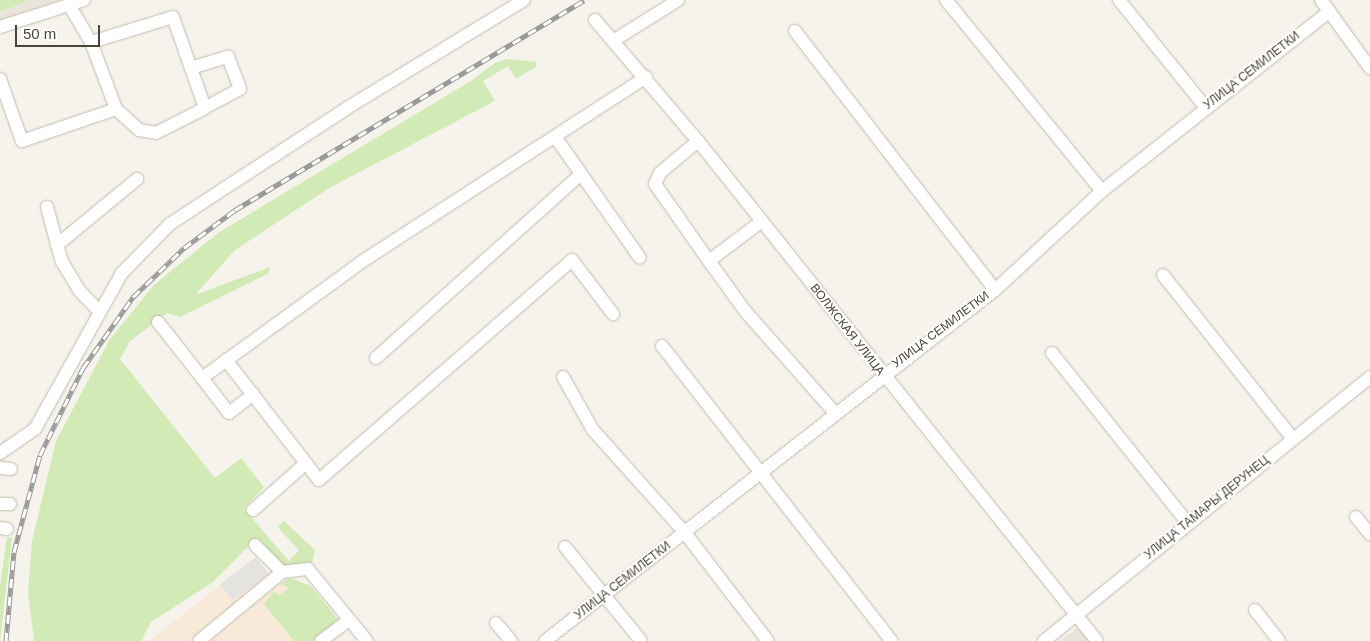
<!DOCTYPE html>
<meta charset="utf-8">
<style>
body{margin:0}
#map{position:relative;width:1370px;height:641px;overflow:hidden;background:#f6f3ec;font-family:Helvetica,sans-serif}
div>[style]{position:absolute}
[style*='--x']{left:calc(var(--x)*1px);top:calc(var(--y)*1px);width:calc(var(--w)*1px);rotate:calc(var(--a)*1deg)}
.residential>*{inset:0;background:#eae5da}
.commercial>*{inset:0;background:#f7ead8}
.green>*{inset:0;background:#d2eab5}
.parking>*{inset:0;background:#e5e3e0;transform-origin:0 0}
.roads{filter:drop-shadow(0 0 1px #c2bbae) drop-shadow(0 0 1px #c2bbae)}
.minor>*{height:12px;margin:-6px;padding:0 6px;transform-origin:6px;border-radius:6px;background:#fff}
.rail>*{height:5px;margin-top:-2.5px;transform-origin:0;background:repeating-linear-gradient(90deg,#fff 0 9px,#9a9a9a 0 18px);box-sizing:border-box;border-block:1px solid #9a9a9a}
span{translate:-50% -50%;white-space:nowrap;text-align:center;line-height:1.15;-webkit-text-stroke:4px #fff;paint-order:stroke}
.street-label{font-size:12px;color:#4b4439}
.scale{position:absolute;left:15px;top:25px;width:85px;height:22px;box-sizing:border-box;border:2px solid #4b4439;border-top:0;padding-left:6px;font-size:15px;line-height:18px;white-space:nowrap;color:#4b4439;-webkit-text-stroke:4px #fff;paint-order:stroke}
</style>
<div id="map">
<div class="residential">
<div style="clip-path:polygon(0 0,60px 0,0 20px)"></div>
<div style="clip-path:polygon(1079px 626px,1091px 641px,1060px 641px)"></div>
</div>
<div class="commercial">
<div style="clip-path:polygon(256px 557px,275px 583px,300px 591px,340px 641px,149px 641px)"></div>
</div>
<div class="green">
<div style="clip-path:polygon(0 0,29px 0,0 11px)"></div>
<div style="clip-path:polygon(507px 59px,536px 62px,536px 67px,516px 79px,508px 66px,483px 81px,495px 101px,331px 187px,235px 250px,195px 295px,270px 267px,268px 274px,180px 317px,167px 313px,130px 341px,120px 359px,215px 478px,241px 458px,264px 487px,244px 509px,289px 561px,299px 550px,280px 530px,278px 526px,284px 521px,315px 550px,312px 562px,301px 567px,282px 568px,253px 542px,213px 582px,151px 622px,141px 641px,34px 641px,28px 592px,32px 541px,56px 441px,110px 339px,154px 285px,218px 233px,471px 81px,495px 63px)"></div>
<div style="clip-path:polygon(7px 537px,12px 538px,0 641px,0 586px)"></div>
<div style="clip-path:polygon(290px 578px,311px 586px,339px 621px,313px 641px,294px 641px,264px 604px,274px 591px,279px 596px,289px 588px,280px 584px)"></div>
</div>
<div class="parking">
<div style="left:256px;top:557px;width:21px;height:45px;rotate:53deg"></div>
</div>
<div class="roads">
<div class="minor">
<div style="--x:946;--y:0;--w:247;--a:50.8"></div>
<div style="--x:1119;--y:0;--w:139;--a:51.1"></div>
<div style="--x:1321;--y:0;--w:84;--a:54.2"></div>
<div style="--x:595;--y:20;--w:159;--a:49.6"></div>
<div style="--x:698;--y:141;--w:640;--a:51.41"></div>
<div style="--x:0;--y:27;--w:88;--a:-17.8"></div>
<div style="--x:795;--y:31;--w:327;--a:52.3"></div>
<div style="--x:613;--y:41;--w:77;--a:-32.2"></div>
<div style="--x:91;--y:42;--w:72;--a:69.5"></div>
<div style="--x:191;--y:68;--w:39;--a:-17"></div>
<div style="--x:228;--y:57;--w:34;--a:69"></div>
<div style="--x:240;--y:89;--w:40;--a:152"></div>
<div style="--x:0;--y:79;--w:66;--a:70.5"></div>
<div style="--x:22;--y:141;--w:99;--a:-18.8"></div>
<div style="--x:116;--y:109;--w:31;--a:42"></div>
<div style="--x:139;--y:130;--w:17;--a:10"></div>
<div style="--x:156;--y:133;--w:55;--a:-27"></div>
<div style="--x:205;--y:108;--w:96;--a:-109.4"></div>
<div style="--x:173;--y:17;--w:86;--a:163"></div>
<div style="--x:91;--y:42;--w:43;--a:-120.7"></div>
<div style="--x:556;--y:138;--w:146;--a:55"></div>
<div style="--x:698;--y:141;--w:50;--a:139.9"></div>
<div style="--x:660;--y:173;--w:12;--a:114"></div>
<div style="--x:655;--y:184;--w:94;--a:55"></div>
<div style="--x:47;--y:207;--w:39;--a:75"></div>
<div style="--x:762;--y:221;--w:66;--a:143"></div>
<div style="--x:709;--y:261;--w:62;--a:54.2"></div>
<div style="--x:745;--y:311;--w:136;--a:48.6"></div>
<div style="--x:1163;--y:275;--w:209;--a:51.6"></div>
<div style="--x:99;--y:311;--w:29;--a:-134"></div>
<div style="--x:79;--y:290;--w:33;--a:-121"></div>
<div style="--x:62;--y:262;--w:18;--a:-106"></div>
<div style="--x:57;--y:245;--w:104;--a:-39.5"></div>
<div style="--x:158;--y:322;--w:71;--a:51.8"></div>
<div style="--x:202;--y:378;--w:203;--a:-36"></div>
<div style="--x:366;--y:259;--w:334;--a:-33"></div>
<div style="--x:662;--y:346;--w:374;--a:52.1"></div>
<div style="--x:1052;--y:353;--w:216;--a:51.4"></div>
<div style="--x:376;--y:358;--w:275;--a:-41.9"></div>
<div style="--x:226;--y:360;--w:130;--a:52.2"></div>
<div style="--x:306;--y:463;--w:71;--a:138.4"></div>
<div style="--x:563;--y:377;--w:61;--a:60.5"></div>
<div style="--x:593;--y:430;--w:138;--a:48.2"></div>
<div style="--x:685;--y:533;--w:136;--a:52.5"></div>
<div style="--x:202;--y:378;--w:44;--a:52.4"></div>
<div style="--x:229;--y:413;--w:31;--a:-38"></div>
<div style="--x:0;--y:453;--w:42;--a:-34.4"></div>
<div style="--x:35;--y:429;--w:179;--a:-60.9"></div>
<div style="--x:122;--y:273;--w:69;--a:-45.6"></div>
<div style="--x:170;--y:224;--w:212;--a:-33.2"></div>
<div style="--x:347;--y:108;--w:207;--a:-31.4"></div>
<div style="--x:306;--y:463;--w:21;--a:53"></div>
<div style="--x:319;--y:480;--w:335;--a:-41"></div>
<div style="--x:572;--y:260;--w:68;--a:52.8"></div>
<div style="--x:0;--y:468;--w:11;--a:5"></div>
<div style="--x:0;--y:504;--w:10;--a:0"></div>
<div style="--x:1356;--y:517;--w:22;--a:51"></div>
<div style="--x:0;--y:528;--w:7;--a:8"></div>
<div style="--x:255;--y:545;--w:38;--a:45"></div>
<div style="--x:565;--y:547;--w:121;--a:51"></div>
<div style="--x:1255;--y:610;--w:39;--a:52"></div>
<div style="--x:496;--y:623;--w:23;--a:50"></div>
<div style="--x:199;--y:641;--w:108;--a:-39.7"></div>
<div style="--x:282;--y:572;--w:26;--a:-7"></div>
<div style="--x:308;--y:569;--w:93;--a:50.7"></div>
<div style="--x:321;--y:641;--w:35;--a:-37"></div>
<div style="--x:545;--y:641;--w:571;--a:-37.95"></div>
<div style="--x:995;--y:290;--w:146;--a:-42.8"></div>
<div style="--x:1102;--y:191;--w:290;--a:-38.3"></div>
<div style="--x:1044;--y:641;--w:419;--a:-39"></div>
</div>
</div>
<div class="rail">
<div style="--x:6;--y:641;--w:89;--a:-84.9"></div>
<div style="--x:14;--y:552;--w:100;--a:-75"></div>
<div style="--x:40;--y:455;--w:97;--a:-63.7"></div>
<div style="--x:83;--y:368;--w:87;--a:-54.8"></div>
<div style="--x:133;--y:297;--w:71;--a:-43.9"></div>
<div style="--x:184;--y:248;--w:64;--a:-36.7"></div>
<div style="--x:235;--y:210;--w:407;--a:-31"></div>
</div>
<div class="street-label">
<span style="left:1252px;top:71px;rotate:-38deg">УЛИЦА СЕМИЛЕТКИ</span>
<span style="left:847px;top:330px;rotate:52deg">ВОЛЖСКАЯ УЛИЦА</span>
<span style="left:941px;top:330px;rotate:-37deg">УЛИЦА СЕМИЛЕТКИ</span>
<span style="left:1207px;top:508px;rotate:-39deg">УЛИЦА ТАМАРЫ ДЕРУНЕЦ</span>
<span style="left:623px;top:581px;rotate:-38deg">УЛИЦА СЕМИЛЕТКИ</span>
</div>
<div class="scale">50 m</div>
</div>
